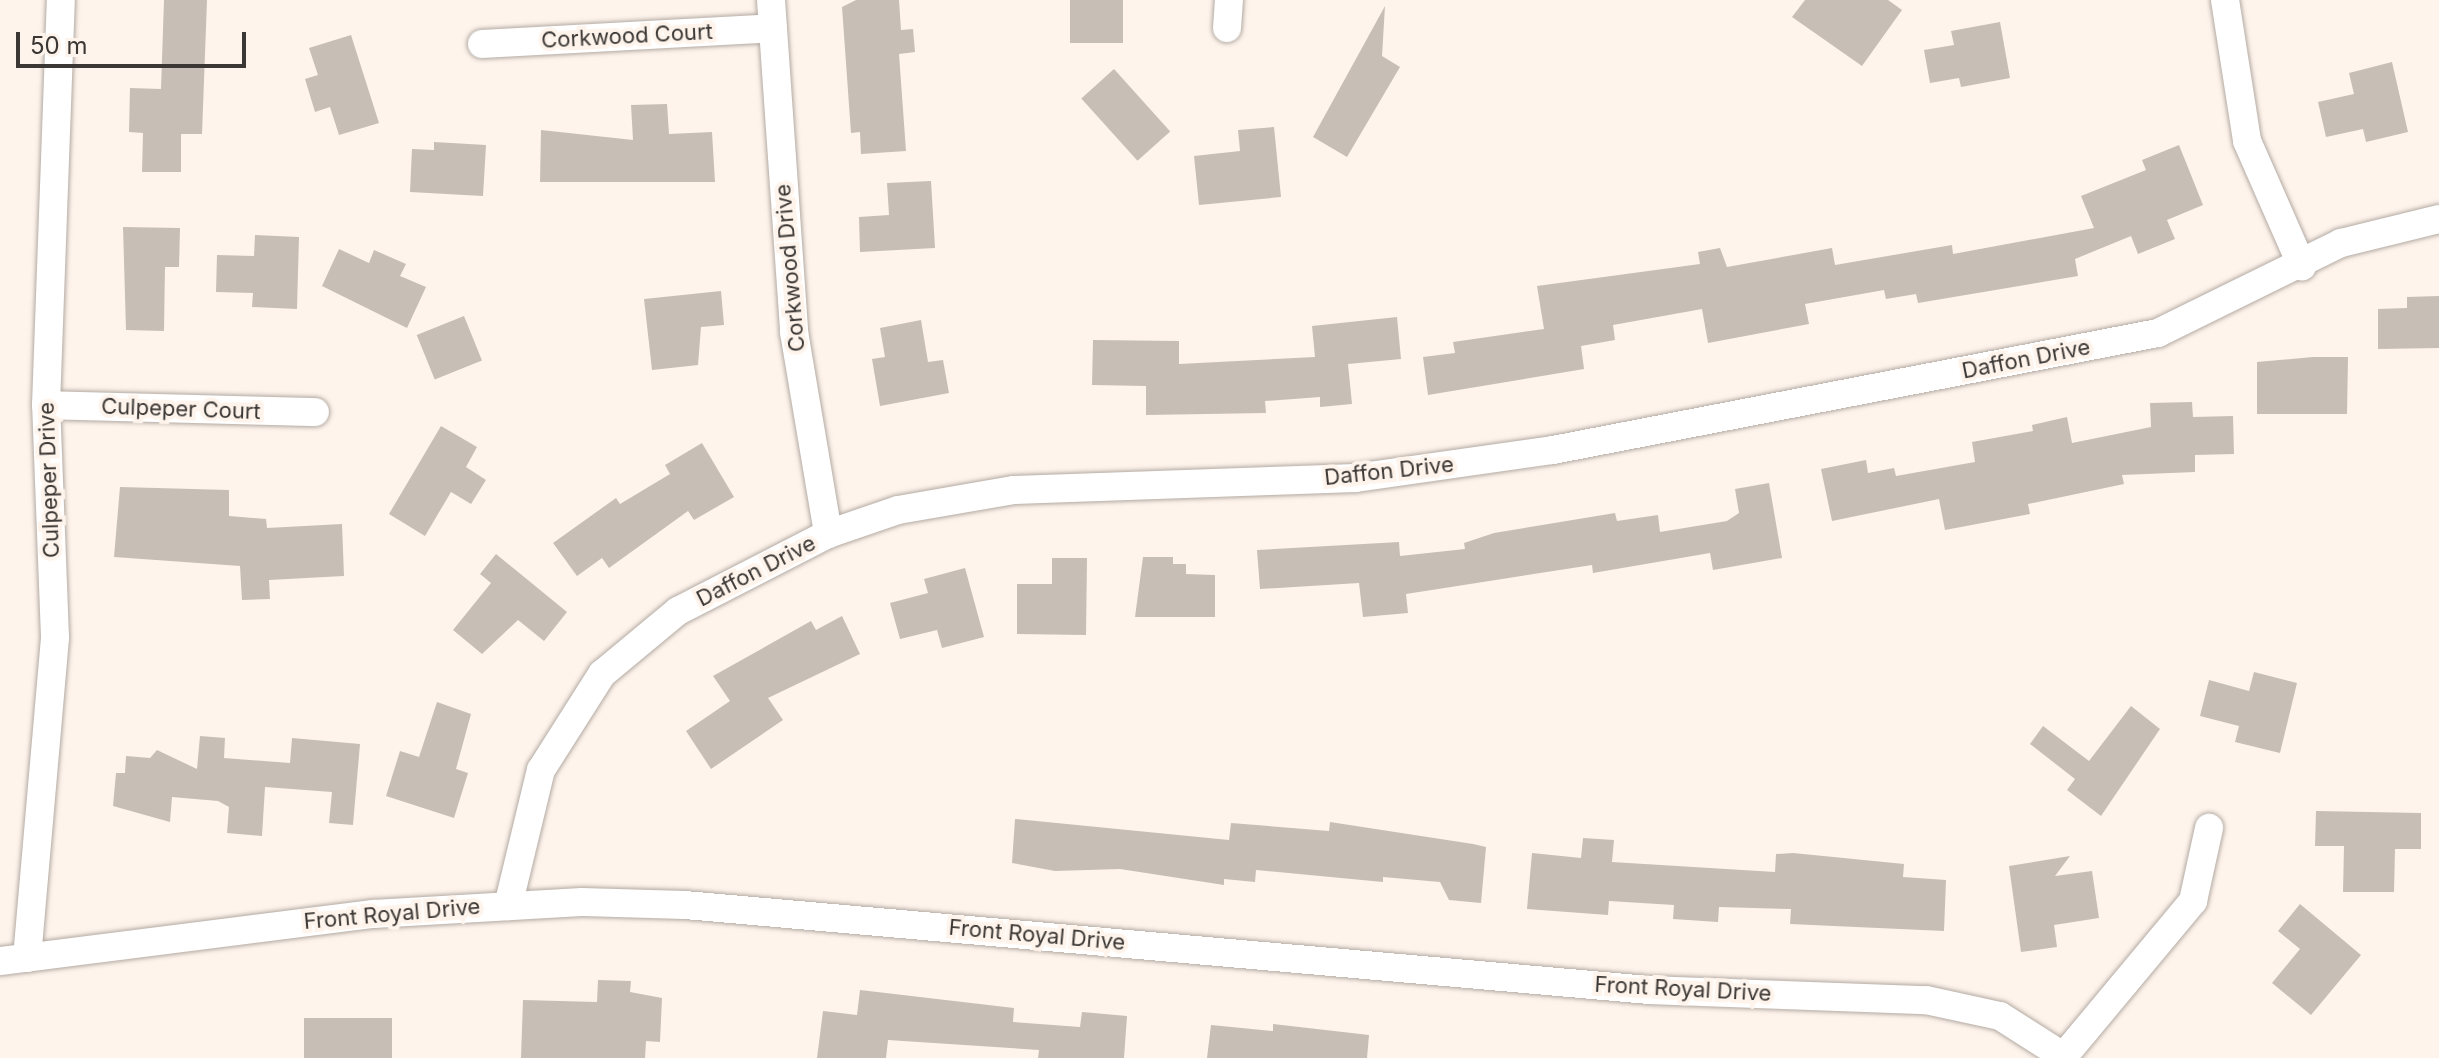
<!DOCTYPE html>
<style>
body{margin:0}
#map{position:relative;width:2439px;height:1058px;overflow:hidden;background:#fef4ec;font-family:Inter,sans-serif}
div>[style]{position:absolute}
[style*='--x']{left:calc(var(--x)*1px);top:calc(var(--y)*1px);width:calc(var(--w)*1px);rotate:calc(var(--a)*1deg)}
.building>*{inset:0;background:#c7beb6;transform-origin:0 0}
.roads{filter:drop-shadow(0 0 2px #b3aaa3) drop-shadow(0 0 2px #b3aaa3)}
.street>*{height:28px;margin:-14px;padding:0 14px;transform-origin:14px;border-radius:14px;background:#fff}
span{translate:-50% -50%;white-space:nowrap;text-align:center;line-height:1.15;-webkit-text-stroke:8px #fef4ec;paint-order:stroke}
.street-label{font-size:22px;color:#3b3734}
.scale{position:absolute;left:16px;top:32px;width:230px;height:36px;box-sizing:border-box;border:4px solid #3b3734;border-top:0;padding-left:10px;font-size:24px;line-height:28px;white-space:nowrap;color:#3b3734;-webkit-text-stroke:6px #fef4ec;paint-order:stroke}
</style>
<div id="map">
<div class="building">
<div style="clip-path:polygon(164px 0,207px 0,202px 134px,181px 134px,181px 172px,142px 172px,143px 133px,129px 132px,130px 88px,161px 89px)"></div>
<div style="clip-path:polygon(856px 0,899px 0,901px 30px,913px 29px,915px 52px,899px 54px,906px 151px,861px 154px,860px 132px,851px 133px,842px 7px)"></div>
<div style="left:1070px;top:0;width:53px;height:43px"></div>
<div style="clip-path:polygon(1805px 0,1888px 0,1902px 10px,1862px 66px,1792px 17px)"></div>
<div style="clip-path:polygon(1385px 6px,1382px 56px,1400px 67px,1347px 157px,1313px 137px)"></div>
<div style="clip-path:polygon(2000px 22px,2010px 78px,1961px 87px,1959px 78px,1930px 83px,1924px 50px,1954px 45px,1951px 31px)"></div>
<div style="clip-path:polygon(351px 35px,379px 123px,339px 135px,330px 107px,315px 112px,305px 79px,318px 75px,309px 48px)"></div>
<div style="clip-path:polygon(2392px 62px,2408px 132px,2366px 142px,2363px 129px,2326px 137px,2318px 102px,2354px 94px,2349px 73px)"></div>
<div style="left:1114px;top:69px;width:84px;height:44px;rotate:48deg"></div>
<div style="clip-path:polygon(667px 104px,669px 134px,712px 132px,715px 182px,540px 182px,541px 130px,633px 140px,631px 105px)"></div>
<div style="clip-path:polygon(1274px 127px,1281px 197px,1199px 205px,1194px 156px,1240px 151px,1238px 130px)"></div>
<div style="clip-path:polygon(434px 142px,486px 145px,483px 196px,410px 192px,412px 149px,434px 150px)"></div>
<div style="clip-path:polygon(2179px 145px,2203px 205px,2167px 220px,2175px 239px,2138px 254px,2131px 236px,2075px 259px,2078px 276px,1918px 303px,1916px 294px,1886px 299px,1884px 290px,1805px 304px,1809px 324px,1708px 343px,1702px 309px,1613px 325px,1615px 340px,1581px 346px,1584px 369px,1428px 395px,1423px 357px,1455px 353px,1453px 342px,1544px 329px,1537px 286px,1700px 264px,1698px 252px,1720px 248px,1727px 267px,1832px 248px,1835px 265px,1952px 245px,1953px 254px,2094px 228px,2081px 196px,2146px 170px,2142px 160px)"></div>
<div style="clip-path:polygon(931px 181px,935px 248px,860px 252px,859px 217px,889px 215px,887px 183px)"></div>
<div style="clip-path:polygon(123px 227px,180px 228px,179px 267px,165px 267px,164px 331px,126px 330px)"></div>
<div style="clip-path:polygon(255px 235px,299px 237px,297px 309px,252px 307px,253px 293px,216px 292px,217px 255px,254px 256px)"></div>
<div style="clip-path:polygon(339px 249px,369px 263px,374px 250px,406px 264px,400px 276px,426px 287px,407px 328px,322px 286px)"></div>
<div style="clip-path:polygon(721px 291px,724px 325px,701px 327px,698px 365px,652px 370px,644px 299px)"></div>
<div style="clip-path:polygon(2439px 296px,2439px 348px,2378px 349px,2378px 309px,2407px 308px,2407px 297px)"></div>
<div style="left:464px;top:316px;width:48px;height:51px;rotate:68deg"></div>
<div style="clip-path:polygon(1397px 317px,1401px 359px,1348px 364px,1352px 404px,1320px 407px,1320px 397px,1265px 401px,1266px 413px,1146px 415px,1146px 386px,1092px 385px,1093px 340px,1179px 341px,1179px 364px,1315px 357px,1312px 326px)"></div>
<div style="clip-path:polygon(921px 320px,928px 362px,943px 360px,949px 393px,880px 406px,872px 359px,885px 357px,880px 328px)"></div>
<div style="clip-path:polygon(2313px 357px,2348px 357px,2347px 414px,2257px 414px,2257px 362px)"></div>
<div style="clip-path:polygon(2192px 402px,2193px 417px,2233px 416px,2234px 454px,2195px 455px,2195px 472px,2122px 475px,2124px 484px,2028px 504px,2030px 514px,1945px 530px,1939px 499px,1832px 521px,1821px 469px,1866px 460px,1868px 473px,1894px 468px,1896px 476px,1975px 462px,1972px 442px,2033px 431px,2032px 425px,2067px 417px,2072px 443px,2151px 427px,2150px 403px)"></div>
<div style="clip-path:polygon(441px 426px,477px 447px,466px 467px,486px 480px,471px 504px,451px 492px,425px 536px,389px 514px)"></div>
<div style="clip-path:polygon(702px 443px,734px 497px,694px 520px,688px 511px,609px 568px,602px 558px,577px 576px,553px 543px,616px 498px,620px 504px,670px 474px,665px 465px)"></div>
<div style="clip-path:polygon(1769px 483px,1782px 558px,1713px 570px,1710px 553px,1593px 573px,1592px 565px,1406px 594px,1408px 613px,1363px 617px,1359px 583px,1260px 589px,1257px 550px,1399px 542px,1400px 556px,1465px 549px,1464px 543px,1494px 533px,1615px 513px,1617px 521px,1658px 515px,1660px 532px,1727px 521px,1739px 513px,1735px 489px)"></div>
<div style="clip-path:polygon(120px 487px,229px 490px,229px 516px,266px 519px,267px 528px,342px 524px,344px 576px,269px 580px,270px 599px,242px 600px,240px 566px,114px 557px)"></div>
<div style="clip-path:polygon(496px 554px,567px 612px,544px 641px,518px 620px,482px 654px,453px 630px,491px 583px,480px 574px)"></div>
<div style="clip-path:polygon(1143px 557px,1173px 557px,1173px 564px,1186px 564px,1186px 574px,1215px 575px,1215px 617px,1135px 617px)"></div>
<div style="clip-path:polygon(1052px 558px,1087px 558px,1086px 635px,1017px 634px,1017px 584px,1052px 584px)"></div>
<div style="clip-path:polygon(965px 568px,984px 637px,942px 648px,937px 630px,900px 639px,890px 603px,928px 593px,924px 579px)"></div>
<div style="clip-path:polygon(842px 616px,860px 654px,768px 698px,783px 720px,711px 769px,686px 731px,730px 701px,713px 676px,811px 621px,816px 630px)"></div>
<div style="clip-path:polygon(2254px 672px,2297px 683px,2280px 753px,2235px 742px,2239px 726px,2200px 716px,2209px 680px,2249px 691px)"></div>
<div style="clip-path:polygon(437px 702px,471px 714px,456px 769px,468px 773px,454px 818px,386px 796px,400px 751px,419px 757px)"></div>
<div style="clip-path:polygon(2131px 706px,2160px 729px,2101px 816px,2067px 790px,2075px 779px,2030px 744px,2043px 726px,2089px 761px)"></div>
<div style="clip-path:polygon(200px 736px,225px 738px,224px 758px,290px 763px,292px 738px,360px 744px,353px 825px,329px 823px,332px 792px,265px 787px,262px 836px,227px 833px,229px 807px,218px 801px,172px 797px,170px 822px,113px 806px,116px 773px,125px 773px,126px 756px,150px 758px,157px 750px,197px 769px)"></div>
<div style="clip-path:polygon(2316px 811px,2421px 813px,2421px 849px,2395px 849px,2394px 892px,2343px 892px,2344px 846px,2315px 846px)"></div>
<div style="clip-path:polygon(1015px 819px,1229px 840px,1231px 823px,1329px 831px,1330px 822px,1473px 844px,1486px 847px,1481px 903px,1449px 900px,1440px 882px,1383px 877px,1383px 882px,1256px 870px,1255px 882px,1224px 879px,1224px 885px,1120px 869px,1055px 871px,1012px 863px)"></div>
<div style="clip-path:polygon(1583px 838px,1614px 840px,1612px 862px,1775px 872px,1776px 854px,1793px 853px,1904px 864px,1903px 877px,1946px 880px,1944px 931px,1790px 924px,1791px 909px,1719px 907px,1718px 922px,1673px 919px,1674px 905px,1609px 901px,1608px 915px,1527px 909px,1532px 853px,1581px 858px)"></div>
<div style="clip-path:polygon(2070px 856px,2055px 876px,2092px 871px,2099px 918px,2054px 925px,2057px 947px,2021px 952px,2009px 866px)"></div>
<div style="clip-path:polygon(2300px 904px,2361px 955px,2311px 1015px,2272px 983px,2300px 949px,2278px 931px)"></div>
<div style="clip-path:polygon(598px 980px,631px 981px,630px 992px,662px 998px,660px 1042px,646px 1041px,645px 1058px,521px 1058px,523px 1000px,597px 1002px)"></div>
<div style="clip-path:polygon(860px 990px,1014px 1008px,1013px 1022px,1080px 1027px,1082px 1012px,1127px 1016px,1124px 1058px,1038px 1058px,1039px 1050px,888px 1040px,886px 1058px,817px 1058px,823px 1011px,857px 1015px)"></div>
<div style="left:304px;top:1018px;width:88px;height:40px"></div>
<div style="clip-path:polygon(1273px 1024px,1369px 1035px,1367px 1058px,1207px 1058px,1211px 1025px,1273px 1031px)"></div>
</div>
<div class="roads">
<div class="street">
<div style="--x:771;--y:0;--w:333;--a:86"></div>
<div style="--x:794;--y:332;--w:205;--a:80.4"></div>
<div style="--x:2225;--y:0;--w:143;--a:81.1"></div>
<div style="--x:2247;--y:141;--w:137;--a:66.3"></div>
<div style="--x:1227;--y:28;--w:28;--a:-86"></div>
<div style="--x:482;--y:44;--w:291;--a:-3.1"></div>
<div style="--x:46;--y:405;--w:269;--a:1.5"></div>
<div style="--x:508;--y:906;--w:140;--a:-76.4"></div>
<div style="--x:541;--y:770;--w:114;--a:-57.6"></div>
<div style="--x:602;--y:674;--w:99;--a:-39.7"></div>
<div style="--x:678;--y:611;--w:169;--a:-27.2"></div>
<div style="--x:828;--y:534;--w:74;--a:-18.9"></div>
<div style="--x:898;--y:510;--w:118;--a:-9.8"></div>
<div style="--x:1014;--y:490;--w:342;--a:-2"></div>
<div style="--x:1356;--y:478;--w:199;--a:-8.1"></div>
<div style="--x:1553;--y:450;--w:616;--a:-10.95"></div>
<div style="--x:2158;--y:333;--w:204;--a:-26.2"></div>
<div style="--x:2341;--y:243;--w:101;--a:-13.8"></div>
<div style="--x:27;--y:958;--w:322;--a:-85"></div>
<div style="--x:55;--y:637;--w:232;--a:-92.2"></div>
<div style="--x:46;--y:405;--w:405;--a:-87.9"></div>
<div style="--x:0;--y:961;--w:376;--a:-7.2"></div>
<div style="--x:373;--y:914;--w:209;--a:-3.3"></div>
<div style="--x:582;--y:902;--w:103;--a:1.7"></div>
<div style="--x:685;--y:905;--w:967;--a:5.04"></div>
<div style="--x:1648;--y:990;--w:278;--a:2.1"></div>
<div style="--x:1926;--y:1000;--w:76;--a:12.2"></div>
<div style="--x:2000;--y:1016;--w:78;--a:32.5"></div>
<div style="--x:2064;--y:1056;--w:202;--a:-50.2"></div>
<div style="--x:2193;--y:901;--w:75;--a:-77.6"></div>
</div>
</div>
<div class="street-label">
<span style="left:627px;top:36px;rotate:-3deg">Corkwood Court</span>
<span style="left:790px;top:268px;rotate:-95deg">Corkwood Drive</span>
<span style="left:2026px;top:359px;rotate:-11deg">Daffon Drive</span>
<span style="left:181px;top:409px;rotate:2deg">Culpeper Court</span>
<span style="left:1389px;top:471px;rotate:-6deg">Daffon Drive</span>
<span style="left:49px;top:480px;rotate:-92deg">Culpeper Drive</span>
<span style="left:756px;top:571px;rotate:-27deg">Daffon Drive</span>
<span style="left:392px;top:914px;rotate:-5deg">Front Royal Drive</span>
<span style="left:1037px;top:935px;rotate:5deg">Front Royal Drive</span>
<span style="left:1683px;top:989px;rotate:3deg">Front Royal Drive</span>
</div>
<div class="scale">50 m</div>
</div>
